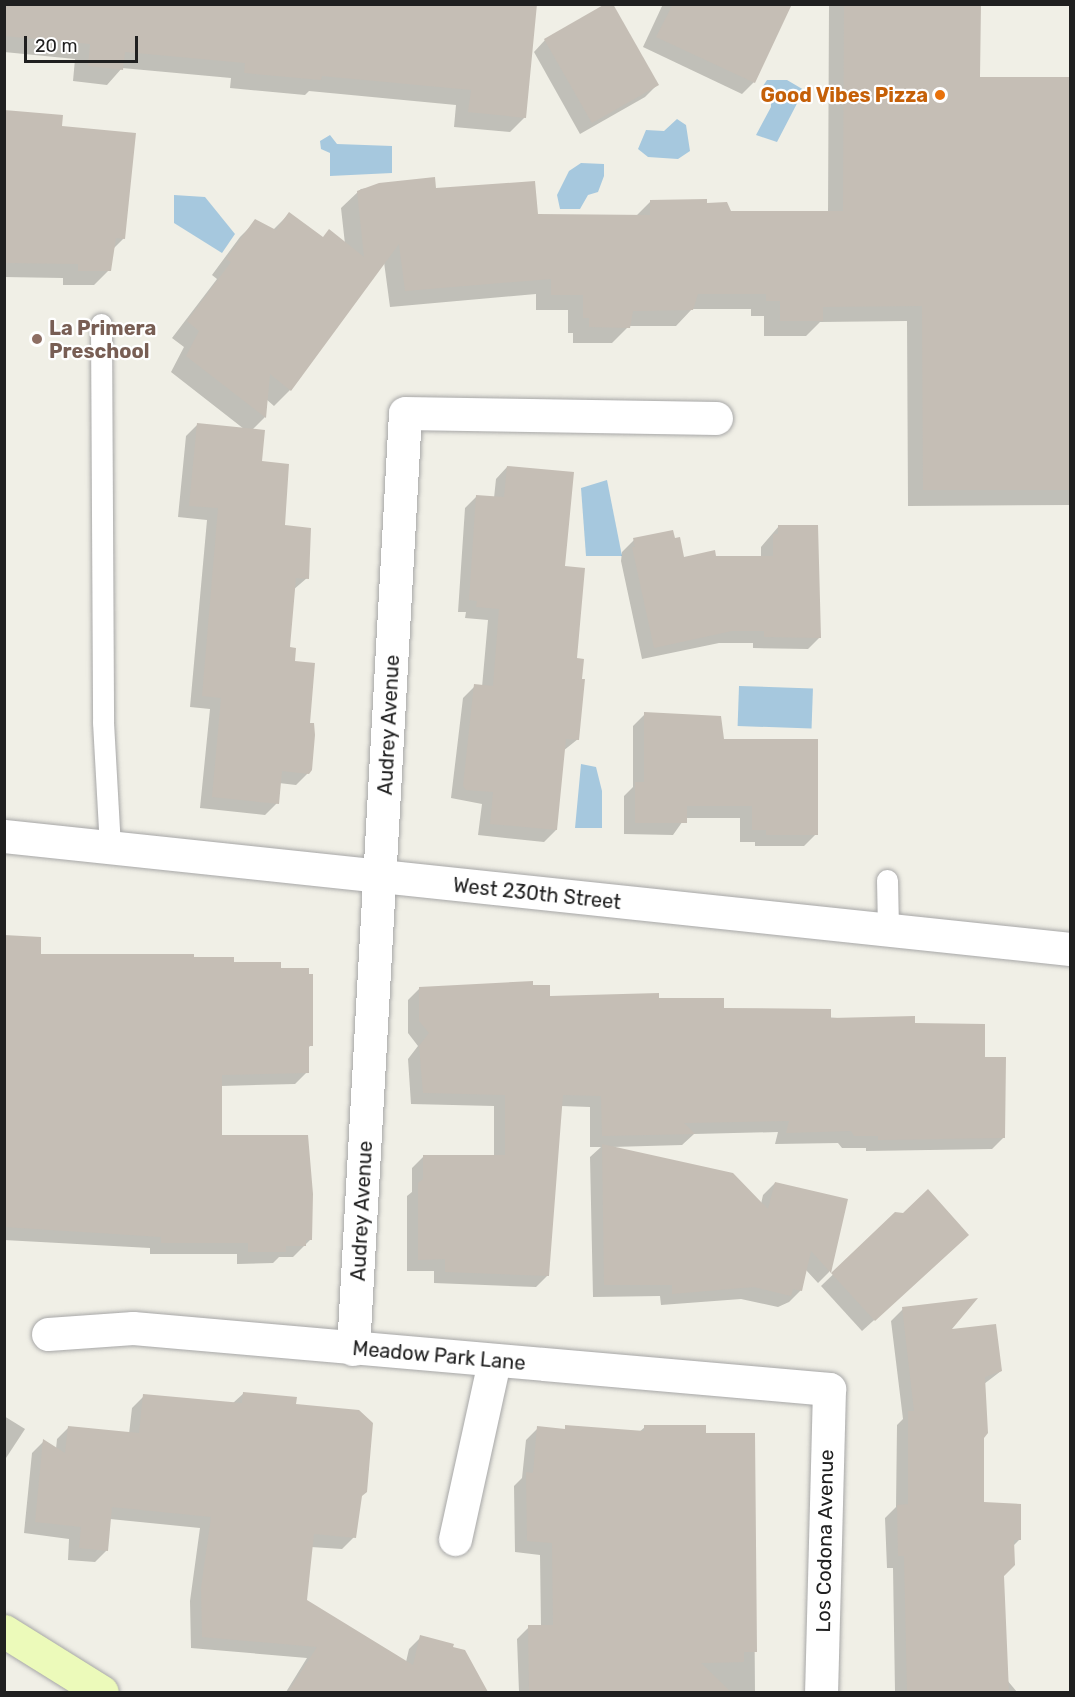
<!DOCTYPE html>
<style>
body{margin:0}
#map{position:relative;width:1075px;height:1697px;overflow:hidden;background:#f0efe6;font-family:Rubik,sans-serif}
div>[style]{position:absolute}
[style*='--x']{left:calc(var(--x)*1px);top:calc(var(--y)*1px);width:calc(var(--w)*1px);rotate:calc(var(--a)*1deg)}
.water>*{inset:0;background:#a6c8de;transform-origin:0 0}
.shadow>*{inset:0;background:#0003}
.building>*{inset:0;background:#c5beb5}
.roads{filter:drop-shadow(0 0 2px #a7a7a7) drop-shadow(0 0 2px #a7a7a7)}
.service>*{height:21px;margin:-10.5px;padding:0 10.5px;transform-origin:10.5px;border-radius:10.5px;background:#fff}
.minor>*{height:33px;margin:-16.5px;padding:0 16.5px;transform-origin:16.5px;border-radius:16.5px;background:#fff}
.secondary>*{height:33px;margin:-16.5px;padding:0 16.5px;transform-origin:16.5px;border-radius:16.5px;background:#ecfaba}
.dots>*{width:16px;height:16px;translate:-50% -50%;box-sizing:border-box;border:3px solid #fff;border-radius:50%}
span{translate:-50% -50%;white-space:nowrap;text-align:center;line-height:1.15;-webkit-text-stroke:4.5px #fff;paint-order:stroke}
.food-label{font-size:20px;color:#c56008;font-weight:700}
.right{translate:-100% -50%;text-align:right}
.education-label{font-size:20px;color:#785e54;font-weight:700}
.left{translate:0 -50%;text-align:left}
.street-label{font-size:20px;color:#202020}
.frame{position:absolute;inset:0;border:6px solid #202020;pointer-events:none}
.scale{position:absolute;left:24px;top:36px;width:114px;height:27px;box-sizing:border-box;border:3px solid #202020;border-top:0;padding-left:8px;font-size:18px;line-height:21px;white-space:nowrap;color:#202020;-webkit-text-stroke:4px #fff;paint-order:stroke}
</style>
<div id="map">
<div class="water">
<div style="clip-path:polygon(767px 80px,787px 80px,804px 90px,777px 142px,756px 135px,771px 107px,771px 92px,761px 89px)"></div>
<div style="clip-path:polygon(677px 119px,686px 125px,690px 151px,678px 159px,648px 157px,638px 149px,646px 130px,664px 131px)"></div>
<div style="clip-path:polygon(330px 135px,337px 144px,392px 146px,392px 173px,330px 176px,330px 153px,321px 149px,320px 141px)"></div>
<div style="clip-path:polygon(581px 163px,604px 164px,604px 176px,598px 192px,588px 195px,580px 209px,560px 209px,557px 195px,569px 171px)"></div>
<div style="clip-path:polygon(174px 195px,205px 197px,235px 234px,222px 253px,174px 223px)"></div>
<div style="clip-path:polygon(607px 480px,622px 556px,586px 556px,581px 488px)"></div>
<div style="left:739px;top:686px;width:74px;height:40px;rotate:2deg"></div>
<div style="clip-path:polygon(581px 764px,596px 767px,602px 791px,602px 828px,575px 828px)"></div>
</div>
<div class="shadow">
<div style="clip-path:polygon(4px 4px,524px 4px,525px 117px,510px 132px,454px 127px,456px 105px,309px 91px,305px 95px,230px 88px,231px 78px,122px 68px,107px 85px,73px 81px,75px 59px,4px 52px)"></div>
<div style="clip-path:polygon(663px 4px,790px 4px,754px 82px,742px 94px,643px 47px)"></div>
<div style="clip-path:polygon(829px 4px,979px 4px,979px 78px,1070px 78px,1070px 505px,908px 506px,907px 321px,820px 322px,806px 336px,764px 336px,764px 316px,751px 316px,751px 309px,692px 309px,676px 326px,629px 326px,612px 343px,573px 343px,573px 333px,568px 333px,568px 310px,536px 310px,536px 294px,390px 307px,384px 262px,290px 390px,274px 406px,266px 399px,265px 417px,252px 430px,283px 527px,307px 578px,293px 590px,288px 648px,308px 724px,308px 773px,296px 785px,279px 783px,277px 803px,265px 815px,200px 808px,210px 709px,190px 707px,207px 520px,178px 517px,186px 436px,198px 424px,244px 429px,171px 372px,184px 347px,172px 338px,217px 279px,212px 275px,240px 237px,256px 221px,273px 230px,289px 214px,322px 238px,345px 244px,341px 208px,361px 189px,433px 179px,434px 189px,537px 215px,636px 216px,651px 201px,706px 204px,730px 213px,828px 213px)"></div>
<div style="clip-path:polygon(545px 40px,657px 85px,645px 97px,580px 134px,534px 52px)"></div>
<div style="clip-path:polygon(4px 111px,60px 127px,124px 238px,112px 250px,109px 270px,94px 285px,63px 285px,63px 278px,4px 277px)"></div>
<div style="clip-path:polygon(507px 467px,563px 567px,575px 659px,578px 739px,563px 751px,556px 830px,544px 842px,478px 835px,482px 804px,451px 798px,463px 698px,475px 686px,482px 687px,488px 620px,465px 618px,466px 612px,458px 612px,465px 508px,477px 496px,494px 498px,496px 479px)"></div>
<div style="clip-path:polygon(779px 526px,820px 637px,808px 649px,753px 648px,753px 643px,719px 643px,642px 659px,621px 561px,622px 552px,634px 540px,683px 559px,761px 557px,761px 547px)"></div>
<div style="clip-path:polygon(645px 714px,722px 740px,816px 834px,804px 846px,755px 846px,755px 842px,740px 842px,740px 818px,685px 818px,673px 835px,624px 834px,624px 796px,633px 787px,633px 726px)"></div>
<div style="clip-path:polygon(4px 937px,40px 956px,192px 959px,280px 970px,311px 1045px,307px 1049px,307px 1072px,295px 1084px,221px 1086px,221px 1136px,311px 1239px,293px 1257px,279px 1257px,273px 1263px,237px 1264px,237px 1254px,150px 1254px,150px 1248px,4px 1240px)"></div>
<div style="clip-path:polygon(531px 987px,549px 997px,657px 1000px,723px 1009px,914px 1024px,983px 1058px,1004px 1137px,992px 1149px,866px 1151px,866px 1148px,842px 1148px,838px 1143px,775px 1144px,778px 1132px,694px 1134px,682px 1145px,612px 1147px,761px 1204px,763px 1195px,775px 1183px,846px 1201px,829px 1272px,818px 1283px,806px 1270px,801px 1290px,789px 1302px,778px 1307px,741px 1299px,661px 1305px,660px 1296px,593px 1297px,590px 1157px,601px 1147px,590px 1147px,590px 1107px,561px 1106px,548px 1275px,536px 1287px,434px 1283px,434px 1271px,407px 1271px,407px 1196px,412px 1192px,412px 1168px,424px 1156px,494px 1156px,494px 1106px,411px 1104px,408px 1059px,418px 1046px,408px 1033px,408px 1000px,419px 989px)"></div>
<div style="clip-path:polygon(896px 1214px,956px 1246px,862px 1331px,821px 1286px)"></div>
<div style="clip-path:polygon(903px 1309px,948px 1331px,1001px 1371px,984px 1384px,983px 1504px,1020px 1539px,1013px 1546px,1003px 1576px,1007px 1680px,1017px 1692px,895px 1692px,893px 1568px,887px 1568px,885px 1518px,896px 1507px,897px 1425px,903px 1419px,891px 1321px)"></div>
<div style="clip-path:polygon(244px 1393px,295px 1406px,360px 1496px,354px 1537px,342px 1549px,311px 1547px,306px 1601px,406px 1662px,409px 1649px,421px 1637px,483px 1686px,481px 1692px,286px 1692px,307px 1658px,191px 1648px,190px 1601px,200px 1528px,110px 1519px,107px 1550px,95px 1562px,68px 1560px,69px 1539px,24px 1533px,32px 1453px,44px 1441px,56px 1449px,57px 1439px,69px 1427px,129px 1434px,132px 1408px,144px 1396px,233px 1403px)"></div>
<div style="clip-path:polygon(4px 1416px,25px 1429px,4px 1461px)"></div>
<div style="clip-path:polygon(645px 1427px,704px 1435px,753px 1435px,755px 1692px,519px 1692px,517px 1639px,529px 1627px,541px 1627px,540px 1555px,515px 1552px,514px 1486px,522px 1478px,526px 1440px,538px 1428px,638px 1433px)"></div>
</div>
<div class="building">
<div style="clip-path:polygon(4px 4px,537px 4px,526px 118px,468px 112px,471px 90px,322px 76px,321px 80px,244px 73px,245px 63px,125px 52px,123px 70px,88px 66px,90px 44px,4px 36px)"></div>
<div style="clip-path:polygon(605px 4px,613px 4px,659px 85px,592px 123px,544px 39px)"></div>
<div style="clip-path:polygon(673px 4px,792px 4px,755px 83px,656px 37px)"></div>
<div style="clip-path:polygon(844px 4px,981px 4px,980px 77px,1071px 77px,1071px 490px,923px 490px,922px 306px,823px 307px,823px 321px,780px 321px,780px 301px,766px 301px,766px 294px,698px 294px,693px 310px,633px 311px,630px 328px,589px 327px,589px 318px,583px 318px,583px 295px,551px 295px,551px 279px,405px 291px,399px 244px,291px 391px,270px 374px,266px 418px,186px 356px,199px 331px,187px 321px,231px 262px,226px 259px,255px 219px,276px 230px,289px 212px,323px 237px,329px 229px,364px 257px,357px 191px,379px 183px,435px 177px,436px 188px,535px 181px,538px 214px,650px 215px,650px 200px,707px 199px,707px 203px,727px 202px,731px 211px,843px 211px)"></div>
<div style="clip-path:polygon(4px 110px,63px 115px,62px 126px,136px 133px,125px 239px,116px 238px,111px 271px,78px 271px,78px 264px,4px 263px)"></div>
<div style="clip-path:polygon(197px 423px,265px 430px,262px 461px,289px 464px,285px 525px,311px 528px,309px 579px,296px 578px,290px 647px,296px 648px,295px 661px,315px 663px,310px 723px,314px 723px,315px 735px,312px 770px,309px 774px,282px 771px,279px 804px,212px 797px,221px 698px,202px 696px,218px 508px,189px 506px)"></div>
<div style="clip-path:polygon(507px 466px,574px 472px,565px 566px,585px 568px,577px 658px,584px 659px,582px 679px,585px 679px,579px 740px,566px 739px,557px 830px,490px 824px,493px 792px,466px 790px,463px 786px,474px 684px,493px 686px,499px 609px,476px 607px,477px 601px,469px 600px,476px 495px,504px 497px)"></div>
<div style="clip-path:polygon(778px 525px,818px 525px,821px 638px,764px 637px,764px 631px,732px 631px,654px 648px,632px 547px,635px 547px,633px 538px,673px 530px,675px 538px,680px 537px,684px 557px,715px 550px,716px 556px,773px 556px,773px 534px,778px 534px)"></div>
<div style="clip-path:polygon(644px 712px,721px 716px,724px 739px,818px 739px,818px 835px,766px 835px,766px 830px,752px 830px,752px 806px,687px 806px,687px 823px,635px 823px,635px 782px,644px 782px)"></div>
<div style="clip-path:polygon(4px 935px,41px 937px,41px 954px,194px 954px,194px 957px,234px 957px,234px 962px,281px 962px,281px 968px,309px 968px,309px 974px,313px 974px,313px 1046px,309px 1046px,309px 1073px,222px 1075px,222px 1135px,308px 1135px,313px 1194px,312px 1240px,306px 1240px,306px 1246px,286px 1246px,286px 1252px,248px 1252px,248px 1243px,161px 1243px,161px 1237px,4px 1227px)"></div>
<div style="clip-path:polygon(533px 981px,533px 985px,550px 985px,550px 996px,659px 993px,659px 998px,724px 998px,724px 1008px,831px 1009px,831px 1018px,915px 1016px,915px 1023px,985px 1024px,985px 1057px,1006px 1057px,1005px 1138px,878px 1140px,878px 1136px,854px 1136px,851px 1131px,786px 1133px,789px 1121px,684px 1123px,695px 1134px,602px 1136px,601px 1096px,563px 1095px,549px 1276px,445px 1272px,445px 1259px,418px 1260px,418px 1183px,423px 1179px,423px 1155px,505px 1155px,505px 1095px,423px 1093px,419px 1046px,429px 1033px,419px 1021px,419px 987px)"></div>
<div style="clip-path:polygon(602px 1144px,733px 1173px,768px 1209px,775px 1182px,848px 1199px,831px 1273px,811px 1251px,802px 1291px,793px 1289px,791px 1296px,754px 1287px,672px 1294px,672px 1285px,604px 1285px)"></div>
<div style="clip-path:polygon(928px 1189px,969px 1235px,875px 1321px,831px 1273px,895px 1212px,903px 1213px)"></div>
<div style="clip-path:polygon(978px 1298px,952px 1329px,996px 1324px,1002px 1371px,985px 1377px,988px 1433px,984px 1438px,984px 1502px,1021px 1504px,1021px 1540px,1014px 1540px,1015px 1565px,1004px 1576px,1009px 1692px,907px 1692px,904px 1556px,898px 1556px,897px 1505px,908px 1504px,908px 1411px,914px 1411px,902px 1307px)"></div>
<div style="clip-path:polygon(243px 1392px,297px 1397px,296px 1404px,359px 1410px,373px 1423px,367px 1492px,362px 1496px,356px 1538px,314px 1534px,307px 1600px,413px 1665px,420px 1635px,454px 1644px,453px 1647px,465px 1650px,488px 1692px,288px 1692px,317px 1647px,202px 1637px,201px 1588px,211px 1517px,112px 1507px,108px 1551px,79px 1548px,81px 1527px,35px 1522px,43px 1439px,65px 1453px,68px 1426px,139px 1433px,143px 1394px,242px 1403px)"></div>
<div style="clip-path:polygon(565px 1425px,644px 1431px,644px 1425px,706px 1425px,706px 1433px,755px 1433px,757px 1652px,744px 1652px,744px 1662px,701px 1663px,731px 1692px,529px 1692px,528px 1625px,553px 1625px,552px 1543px,527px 1541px,526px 1472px,533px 1473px,537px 1426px,565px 1429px)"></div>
</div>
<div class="roads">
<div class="service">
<div style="--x:101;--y:324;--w:398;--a:89.7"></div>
<div style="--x:103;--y:722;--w:125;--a:86.8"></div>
<div style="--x:887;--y:880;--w:49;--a:88.8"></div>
</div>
<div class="minor">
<div style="--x:4;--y:836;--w:1072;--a:6.05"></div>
<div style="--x:48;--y:1334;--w:85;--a:-4"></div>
<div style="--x:133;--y:1328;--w:699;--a:5.01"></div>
<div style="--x:829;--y:1389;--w:303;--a:91.5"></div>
<div style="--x:353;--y:1349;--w:937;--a:-86.82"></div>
<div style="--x:405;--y:413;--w:311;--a:0.9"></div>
<div style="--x:455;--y:1539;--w:181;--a:-77.6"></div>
</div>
<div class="secondary">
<div style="--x:4;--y:1631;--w:115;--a:31.9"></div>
</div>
</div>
<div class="dots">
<div style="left:940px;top:95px;background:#e8710a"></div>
<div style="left:37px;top:339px;background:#8d6e63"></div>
</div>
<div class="food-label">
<span class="right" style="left:928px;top:95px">Good Vibes Pizza</span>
</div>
<div class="education-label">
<span class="left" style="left:49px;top:340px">La Primera<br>Preschool</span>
</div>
<div class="street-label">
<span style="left:389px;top:725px;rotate:-87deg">Audrey Avenue</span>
<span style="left:537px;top:894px;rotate:6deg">West 230th Street</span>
<span style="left:362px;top:1211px;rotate:-87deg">Audrey Avenue</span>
<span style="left:439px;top:1356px;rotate:5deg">Meadow Park Lane</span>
<span style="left:825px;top:1541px;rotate:-89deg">Los Codona Avenue</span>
</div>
<div class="frame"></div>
<div class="scale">20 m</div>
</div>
